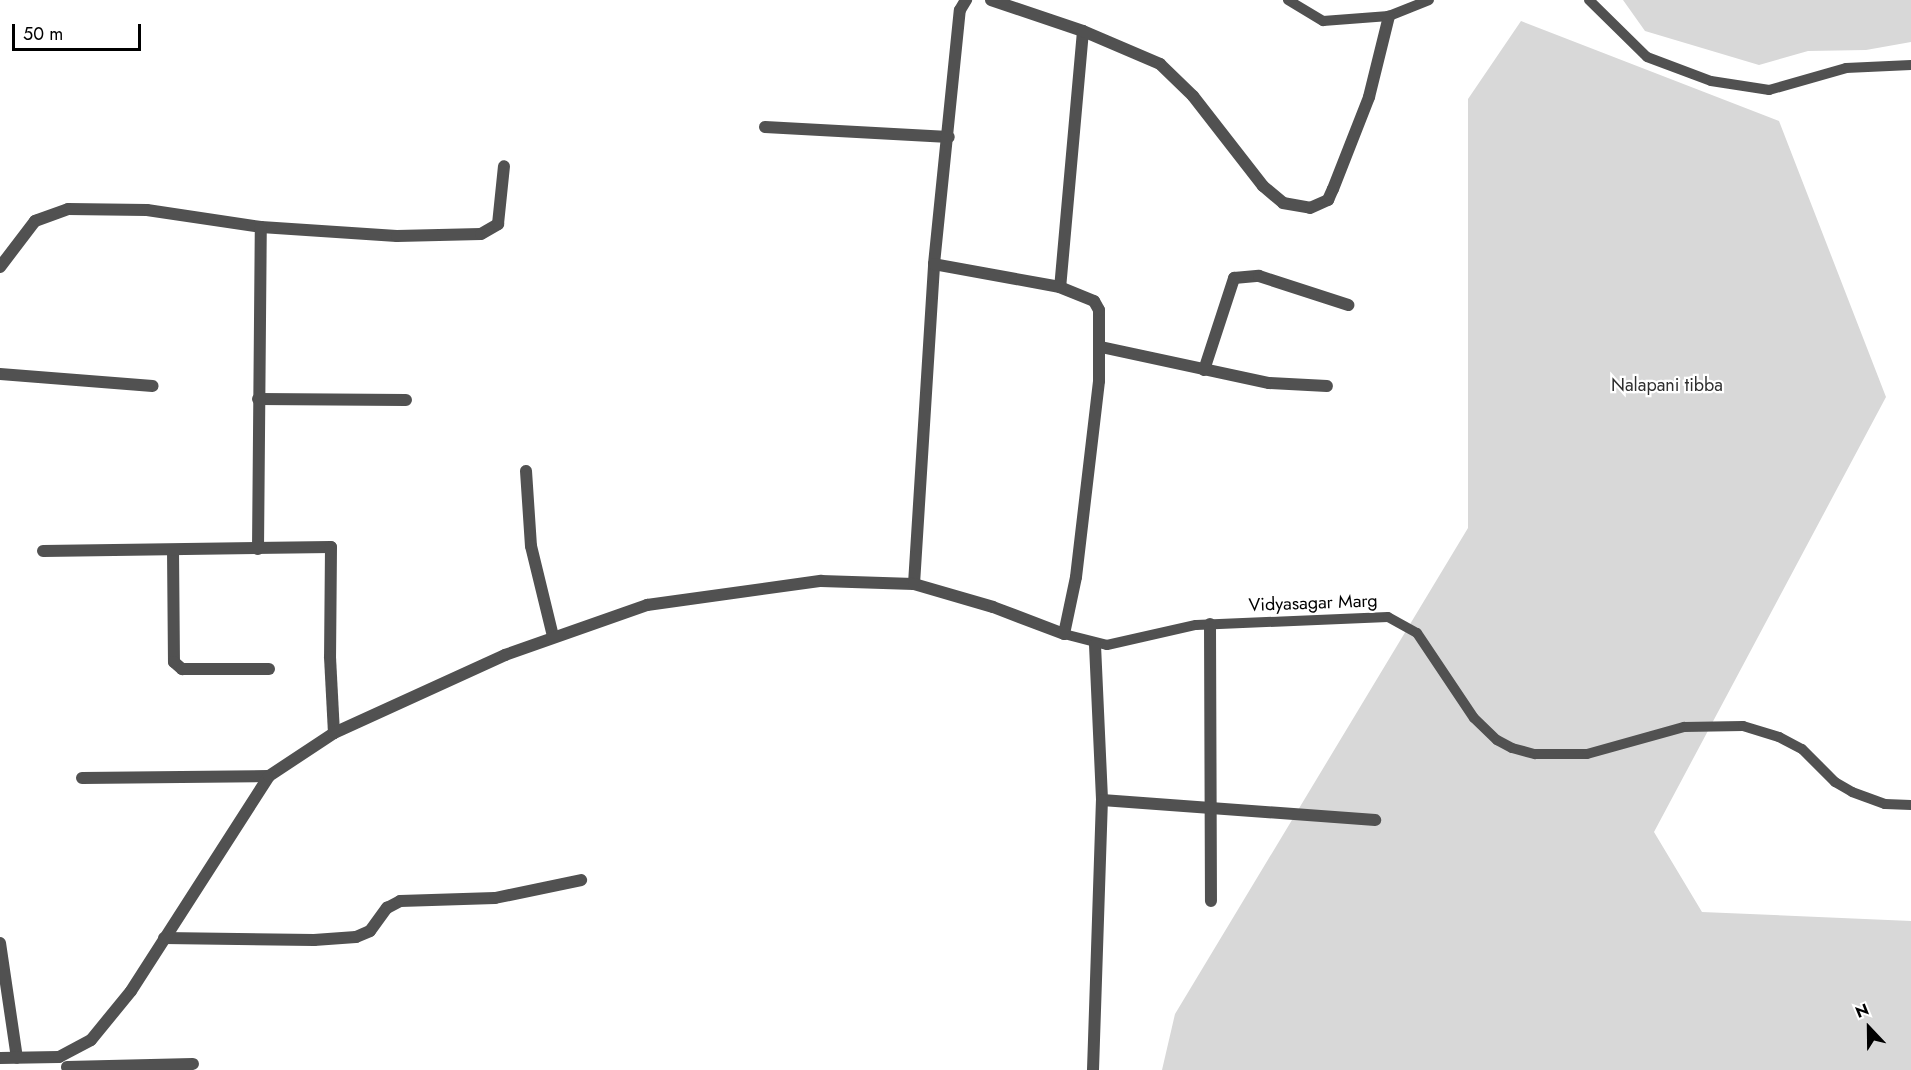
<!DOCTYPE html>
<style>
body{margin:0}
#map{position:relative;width:1911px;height:1070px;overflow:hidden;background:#fff;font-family:Jost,sans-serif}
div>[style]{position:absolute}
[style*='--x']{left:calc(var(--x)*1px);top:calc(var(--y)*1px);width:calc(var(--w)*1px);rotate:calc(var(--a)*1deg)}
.green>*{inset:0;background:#d8d8d8}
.lane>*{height:10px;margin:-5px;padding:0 5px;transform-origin:5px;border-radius:5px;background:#515151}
.street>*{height:12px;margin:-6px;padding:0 6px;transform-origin:6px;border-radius:6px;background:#515151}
span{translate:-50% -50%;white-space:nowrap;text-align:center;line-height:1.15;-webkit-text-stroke:4.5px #fff;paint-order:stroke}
.park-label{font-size:18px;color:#2f2f2f}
.street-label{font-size:18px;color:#000}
.north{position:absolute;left:1839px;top:998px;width:60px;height:60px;-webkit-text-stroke:4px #fff;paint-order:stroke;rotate:338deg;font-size:16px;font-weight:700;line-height:24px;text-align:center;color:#000}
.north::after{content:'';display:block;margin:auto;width:21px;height:27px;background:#000;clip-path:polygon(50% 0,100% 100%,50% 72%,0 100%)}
.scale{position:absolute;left:12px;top:24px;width:129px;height:27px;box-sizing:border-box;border:3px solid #000;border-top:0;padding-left:8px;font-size:18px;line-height:21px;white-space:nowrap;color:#000;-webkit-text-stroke:4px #fff;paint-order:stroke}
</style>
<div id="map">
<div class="green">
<div style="clip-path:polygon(1623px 0,1911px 0,1911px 42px,1866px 50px,1808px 51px,1759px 65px,1645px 31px)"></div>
<div style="clip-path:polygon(1521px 21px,1779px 121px,1886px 397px,1654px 832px,1702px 912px,1911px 921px,1911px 1070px,1162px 1070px,1175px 1014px,1468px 528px,1468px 99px)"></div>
</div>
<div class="lane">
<div style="--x:1288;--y:0;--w:41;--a:31"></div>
<div style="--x:1323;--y:21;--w:66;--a:-4.3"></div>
<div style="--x:1389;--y:16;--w:43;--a:-21.8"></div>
<div style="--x:1589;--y:0;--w:81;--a:44.5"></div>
<div style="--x:1647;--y:57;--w:68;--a:20.6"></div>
<div style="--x:1711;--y:81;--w:59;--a:8.8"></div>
<div style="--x:1769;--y:90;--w:80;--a:-15.9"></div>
<div style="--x:1846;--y:68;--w:65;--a:-2.6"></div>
<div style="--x:1064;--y:634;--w:44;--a:14.3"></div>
<div style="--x:1107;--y:645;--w:91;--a:-12.7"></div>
<div style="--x:1196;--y:625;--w:192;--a:-2.4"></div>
<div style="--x:1388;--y:617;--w:33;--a:29"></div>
<div style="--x:1417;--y:633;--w:102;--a:56.2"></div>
<div style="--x:1474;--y:718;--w:32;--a:44"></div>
<div style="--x:1497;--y:740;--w:17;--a:28"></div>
<div style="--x:1512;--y:748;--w:24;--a:15"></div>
<div style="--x:1535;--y:754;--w:52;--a:0"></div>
<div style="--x:1587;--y:754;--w:101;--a:-15.6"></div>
<div style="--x:1684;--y:727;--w:59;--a:-1"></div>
<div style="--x:1743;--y:726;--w:38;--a:17"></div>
<div style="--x:1779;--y:737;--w:26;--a:28"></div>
<div style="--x:1802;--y:749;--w:47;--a:45"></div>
<div style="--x:1835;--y:782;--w:20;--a:30"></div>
<div style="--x:1852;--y:792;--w:35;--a:20"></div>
<div style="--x:1885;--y:804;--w:26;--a:2"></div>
</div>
<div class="street">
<div style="--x:991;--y:0;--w:97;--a:18.6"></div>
<div style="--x:1083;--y:31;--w:257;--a:95.1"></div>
<div style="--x:1083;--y:31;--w:84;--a:23.2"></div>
<div style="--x:1160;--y:64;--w:46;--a:44.1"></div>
<div style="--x:1193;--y:96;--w:114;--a:52.1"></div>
<div style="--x:1263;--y:186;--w:26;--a:40"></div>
<div style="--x:1283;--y:203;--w:27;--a:10"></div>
<div style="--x:1310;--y:208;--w:20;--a:-24"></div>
<div style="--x:1328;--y:200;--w:12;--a:-66"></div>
<div style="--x:1333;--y:189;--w:99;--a:-68.6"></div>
<div style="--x:1369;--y:97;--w:83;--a:-76.1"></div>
<div style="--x:765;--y:127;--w:184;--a:3.1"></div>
<div style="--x:0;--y:267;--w:58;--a:-52.7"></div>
<div style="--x:35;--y:221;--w:35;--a:-20"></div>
<div style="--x:68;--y:209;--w:79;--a:0.7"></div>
<div style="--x:147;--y:210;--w:115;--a:8.5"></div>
<div style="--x:261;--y:227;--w:136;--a:3.8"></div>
<div style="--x:397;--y:236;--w:84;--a:-1.4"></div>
<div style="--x:481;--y:234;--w:20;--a:-30"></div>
<div style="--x:498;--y:224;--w:58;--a:-84.1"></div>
<div style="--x:1101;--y:347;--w:172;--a:12.1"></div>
<div style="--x:1269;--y:383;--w:58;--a:3"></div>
<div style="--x:1204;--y:370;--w:97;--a:-71.9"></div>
<div style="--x:1234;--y:278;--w:25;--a:-5"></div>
<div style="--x:1259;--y:276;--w:94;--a:18"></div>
<div style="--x:0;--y:374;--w:153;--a:4.5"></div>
<div style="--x:258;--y:399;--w:148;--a:0.4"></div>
<div style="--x:526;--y:471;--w:75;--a:86.2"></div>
<div style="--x:531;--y:546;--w:93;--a:76.3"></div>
<div style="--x:258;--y:549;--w:322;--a:-89.5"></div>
<div style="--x:173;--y:550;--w:112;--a:89.5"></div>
<div style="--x:174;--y:662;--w:11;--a:41"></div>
<div style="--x:182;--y:669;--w:87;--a:0"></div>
<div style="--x:43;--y:551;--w:288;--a:-0.8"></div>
<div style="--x:331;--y:547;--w:110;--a:90.5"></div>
<div style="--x:330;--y:657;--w:76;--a:87"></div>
<div style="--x:914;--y:584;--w:321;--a:-86.4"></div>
<div style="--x:934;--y:264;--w:255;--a:-84.2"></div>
<div style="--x:960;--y:10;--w:12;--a:-59"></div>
<div style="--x:1210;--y:624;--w:277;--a:89.8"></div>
<div style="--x:1095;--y:645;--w:155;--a:87.4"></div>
<div style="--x:1102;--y:800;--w:274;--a:4.2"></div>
<div style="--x:82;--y:778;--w:187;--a:-0.6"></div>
<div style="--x:164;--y:938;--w:150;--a:0.8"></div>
<div style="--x:314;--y:940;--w:42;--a:-4.1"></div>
<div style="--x:356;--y:937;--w:15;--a:-23"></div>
<div style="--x:370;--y:931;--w:29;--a:-54"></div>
<div style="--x:387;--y:908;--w:15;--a:-28"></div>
<div style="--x:400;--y:901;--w:95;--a:-1.8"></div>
<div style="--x:495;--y:898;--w:88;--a:-11.8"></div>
<div style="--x:0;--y:943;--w:116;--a:81.6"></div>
<div style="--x:0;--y:1058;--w:59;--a:-1"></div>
<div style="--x:59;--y:1057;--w:36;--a:-28"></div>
<div style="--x:91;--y:1040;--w:63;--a:-50.8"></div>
<div style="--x:131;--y:991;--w:255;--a:-57.3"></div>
<div style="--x:269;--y:776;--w:78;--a:-33.5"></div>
<div style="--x:334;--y:733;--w:188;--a:-24.5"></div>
<div style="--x:505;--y:655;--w:151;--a:-19.4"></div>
<div style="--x:647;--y:605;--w:176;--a:-7.9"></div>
<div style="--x:821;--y:581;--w:93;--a:1.8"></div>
<div style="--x:914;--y:584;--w:82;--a:16.2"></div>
<div style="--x:993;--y:607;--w:76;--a:20.8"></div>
<div style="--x:1064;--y:634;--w:58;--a:-78.1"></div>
<div style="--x:1076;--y:577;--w:197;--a:-83.3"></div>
<div style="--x:1099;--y:381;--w:71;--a:-90"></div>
<div style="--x:1099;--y:310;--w:10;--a:-119"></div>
<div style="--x:1094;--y:301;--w:37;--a:-158"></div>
<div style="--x:1060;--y:287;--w:128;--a:-169.7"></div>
<div style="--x:67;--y:1067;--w:126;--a:-1.4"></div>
<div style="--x:1093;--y:1070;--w:270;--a:-88.1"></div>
</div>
<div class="park-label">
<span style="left:1667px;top:385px">Nalapani tibba</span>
</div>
<div class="street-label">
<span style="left:1313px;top:603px;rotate:-2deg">Vidyasagar Marg</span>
</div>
<div class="north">N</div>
<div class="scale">50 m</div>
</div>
